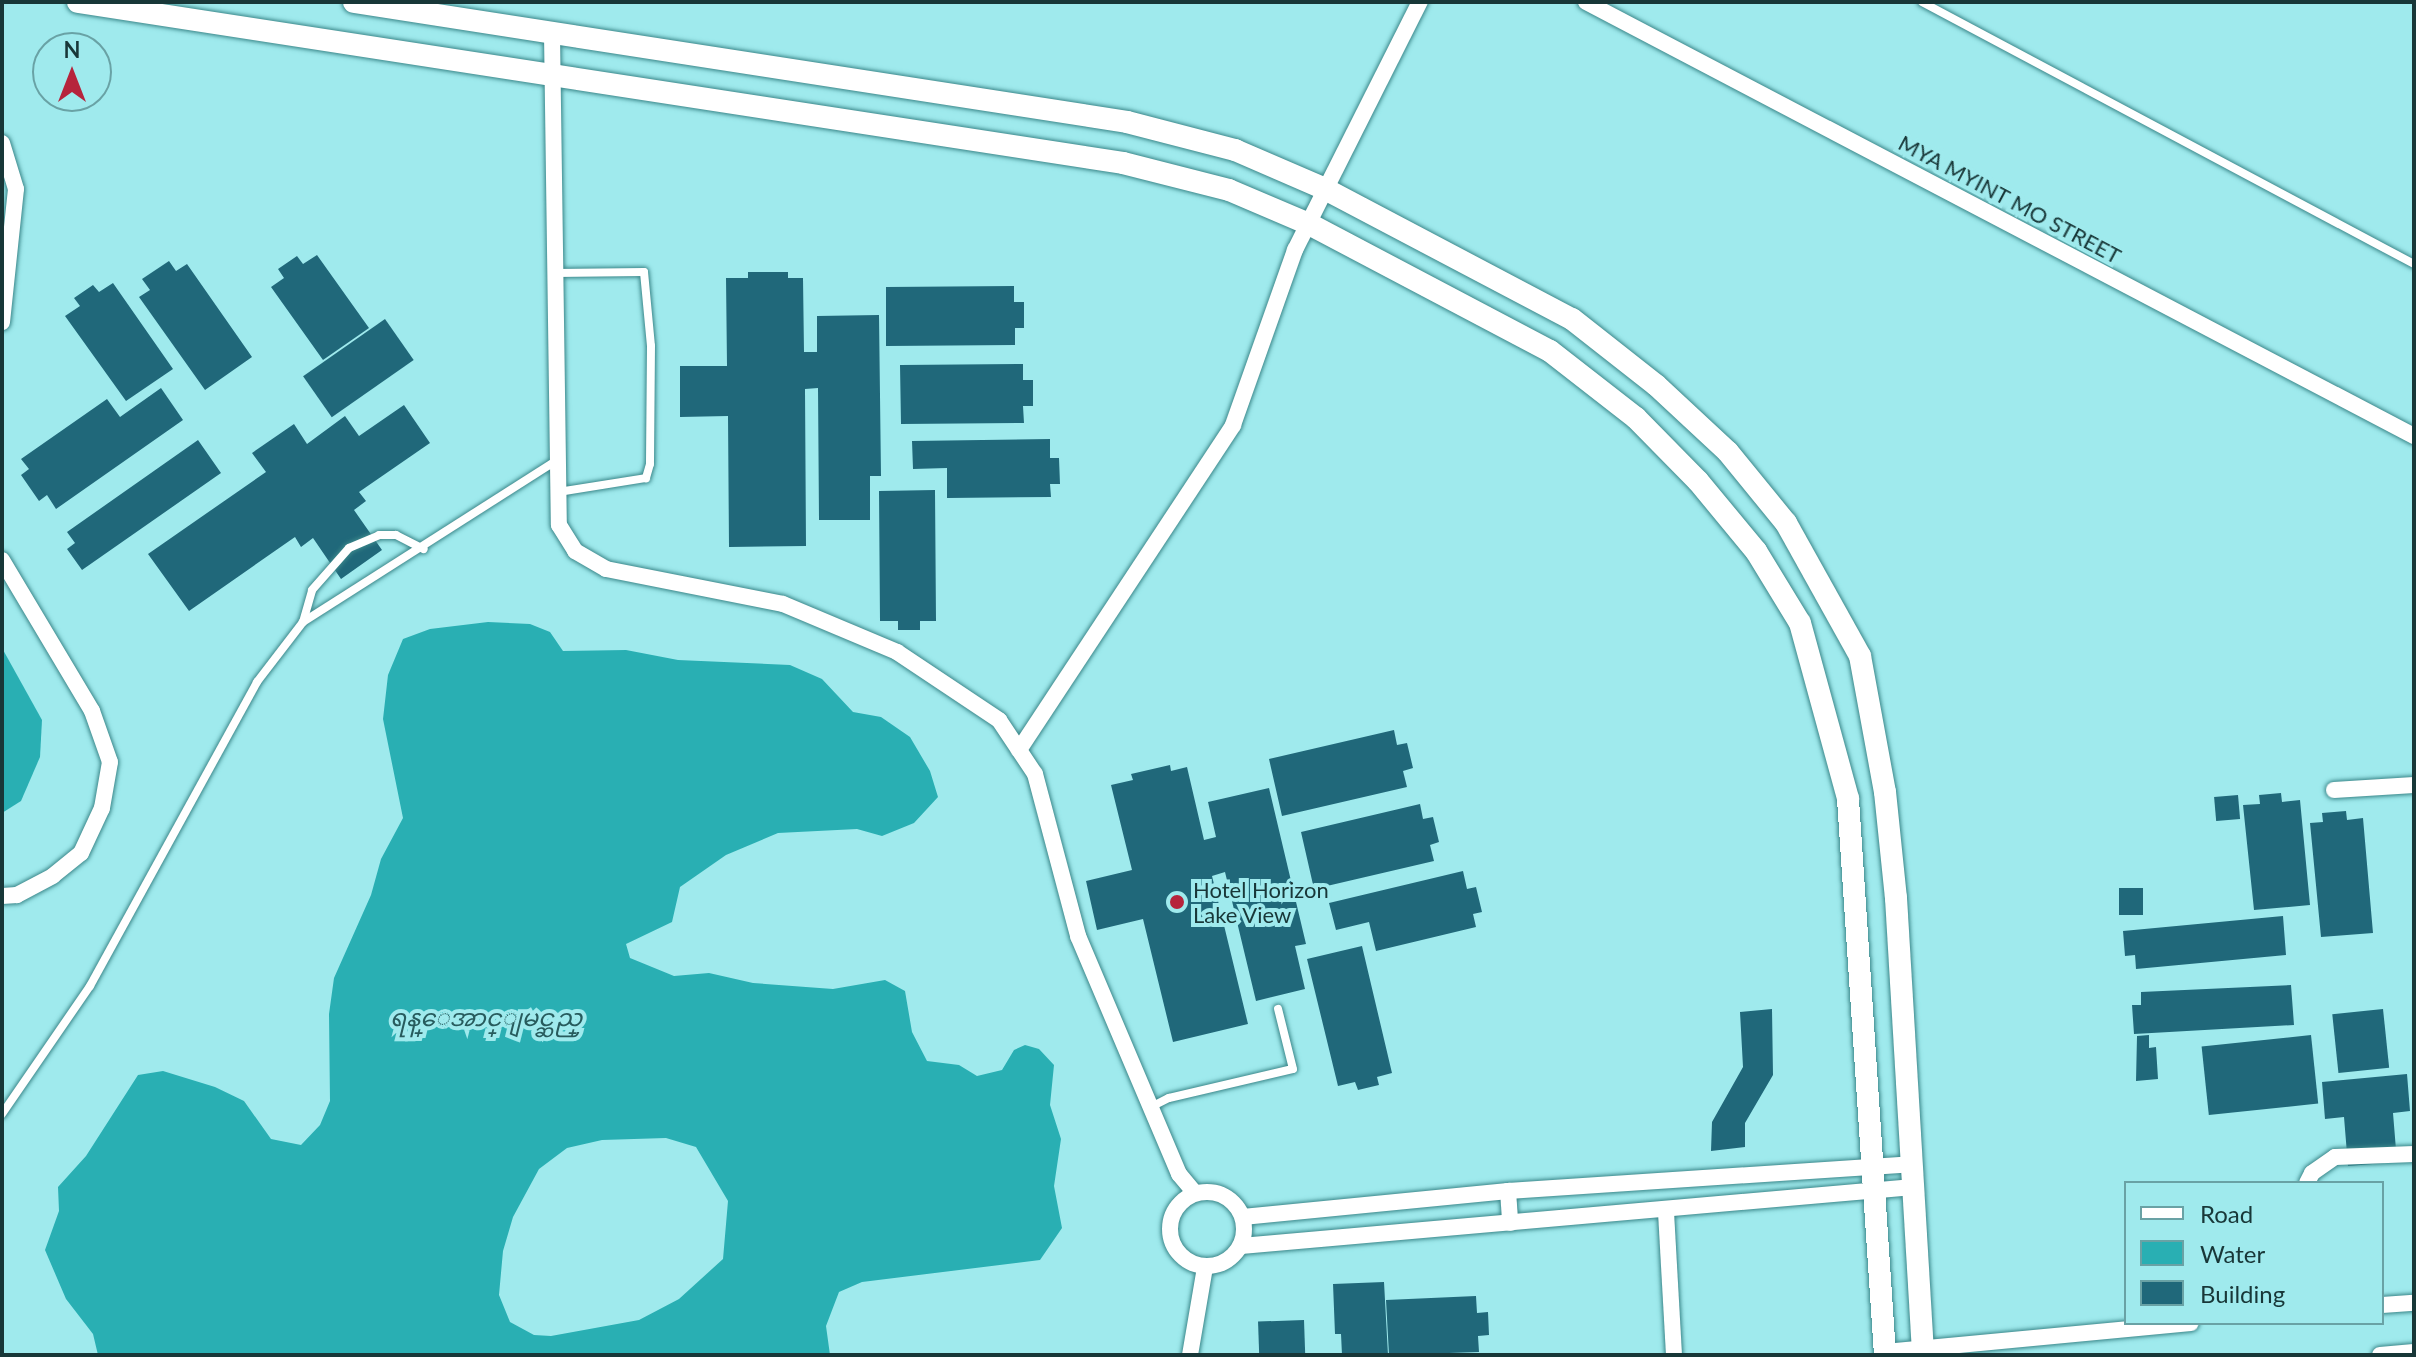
<!DOCTYPE html>
<meta charset="utf-8">
<style>
body{margin:0}
#map{position:relative;width:2416px;height:1357px;overflow:hidden;background:#9feaed;font-family:Lato,"Noto Sans Myanmar",sans-serif}
div>[style]{position:absolute}
[style*='--x']{left:calc(var(--x)*1px);top:calc(var(--y)*1px);width:calc(var(--w)*1px);rotate:calc(var(--a)*1deg)}
.water>*{inset:0;background:#29afb3}
.building>*{inset:0;background:#20687a;transform-origin:0 0}
.roads{filter:drop-shadow(0 0 2px #3b878a) drop-shadow(0 0 2px #3b878a)}
.lane>*{height:8px;margin:-4px;padding:0 4px;transform-origin:4px;border-radius:4px;background:#fff}
.street>*{height:16px;margin:-8px;padding:0 8px;transform-origin:8px;border-radius:8px;background:#fff}
.street>.ring{margin:-8px;padding:0;box-sizing:content-box;background:none;border:16px solid #fff;border-radius:50%}
.secondary>*{height:22px;margin:-11px;padding:0 11px;transform-origin:11px;border-radius:11px;background:#fff}
.dots>*{width:22px;height:22px;translate:-50% -50%;box-sizing:border-box;border:4px solid #9feaed;border-radius:50%}
span{translate:-50% -50%;white-space:nowrap;text-align:center;line-height:1.15;-webkit-text-stroke:8px #9feaed;paint-order:stroke}
.street-label{font-size:22px;color:#183738}
.poi-label{font-size:22px;color:#183738}
.left{translate:0 -50%;text-align:left}
.water-label{font-size:24px;color:#275b5d;font-style:italic}
.frame{position:absolute;inset:0;border:4px solid #183738;pointer-events:none}
.legend{position:absolute;left:2124px;top:1181px;width:260px;height:144px;box-sizing:border-box;background:#9feaed;border:2px solid #69a2a5;margin:0;padding:10px 14px;list-style:none;font-size:24px;color:#183738}
.legend li{display:flex;align-items:center;gap:16px;height:40px}
.legend b{width:40px;border:2px solid #69a2a5}
.north{position:absolute;left:32px;top:32px;width:80px;height:80px;box-sizing:border-box;background:#9feaed;border:2px solid #69a2a5;border-radius:50%;rotate:0deg;font-size:22px;font-weight:700;line-height:32px;text-align:center;color:#183738}
.north::after{content:'';display:block;margin:auto;width:28px;height:36px;background:#b6243c;clip-path:polygon(50% 0,100% 100%,50% 72%,0 100%)}
</style>
<div id="map">
<div class="water">
<div style="clip-path:polygon(evenodd,488px 622px,530px 624px,550px 632px,563px 651px,626px 650px,678px 660px,790px 665px,822px 679px,853px 712px,881px 717px,910px 737px,930px 771px,938px 797px,914px 823px,882px 836px,857px 829px,778px 833px,726px 855px,680px 887px,672px 922px,626px 944px,630px 958px,674px 976px,709px 973px,753px 983px,833px 989px,885px 980px,905px 991px,912px 1032px,927px 1061px,959px 1065px,977px 1076px,1002px 1070px,1014px 1050px,1025px 1045px,1039px 1049px,1054px 1065px,1050px 1105px,1061px 1139px,1054px 1186px,1062px 1228px,1040px 1260px,862px 1282px,839px 1292px,826px 1326px,830px 1355px,98px 1355px,93px 1334px,66px 1299px,45px 1250px,59px 1211px,58px 1187px,86px 1156px,138px 1075px,163px 1071px,215px 1087px,244px 1101px,271px 1139px,301px 1145px,320px 1125px,330px 1101px,329px 1014px,334px 978px,371px 895px,381px 859px,403px 818px,383px 719px,388px 675px,403px 639px,430px 629px,488px 622px,666px 1138px,696px 1147px,728px 1201px,723px 1259px,679px 1299px,639px 1320px,551px 1336px,534px 1335px,510px 1322px,499px 1295px,503px 1251px,513px 1217px,539px 1169px,567px 1148px,602px 1140px,666px 1138px)"></div>
<div style="clip-path:polygon(2px 648px,42px 720px,40px 757px,21px 801px,2px 813px)"></div>
</div>
<div class="building">
<div style="clip-path:polygon(317px 255px,369px 328px,323px 360px,271px 287px,284px 278px,278px 269px,297px 256px,303px 264px)"></div>
<div style="clip-path:polygon(169px 261px,176px 271px,187px 264px,252px 357px,205px 390px,139px 297px,150px 290px,142px 279px)"></div>
<div style="clip-path:polygon(748px 272px,788px 272px,788px 278px,803px 278px,804px 352px,817px 352px,817px 316px,879px 315px,881px 476px,870px 476px,870px 520px,819px 520px,818px 388px,805px 389px,806px 546px,729px 547px,728px 416px,680px 417px,680px 366px,727px 366px,726px 278px,748px 278px)"></div>
<div style="clip-path:polygon(113px 283px,173px 369px,126px 401px,65px 316px,80px 306px,74px 298px,93px 285px,99px 292px)"></div>
<div style="clip-path:polygon(1014px 286px,1014px 302px,1024px 302px,1024px 328px,1015px 328px,1015px 345px,886px 346px,886px 287px)"></div>
<div style="left:385px;top:319px;width:50px;height:100px;rotate:55deg"></div>
<div style="clip-path:polygon(1023px 364px,1023px 380px,1033px 380px,1033px 406px,1023px 406px,1024px 423px,901px 424px,900px 365px)"></div>
<div style="clip-path:polygon(161px 388px,183px 420px,56px 509px,47px 495px,39px 501px,21px 475px,29px 469px,21px 459px,107px 399px,120px 417px)"></div>
<div style="clip-path:polygon(404px 405px,430px 443px,359px 492px,366px 501px,354px 510px,382px 550px,341px 579px,313px 538px,301px 547px,295px 537px,189px 611px,148px 554px,266px 472px,252px 453px,294px 424px,307px 444px,345px 416px,359px 436px)"></div>
<div style="clip-path:polygon(1050px 439px,1050px 458px,1059px 458px,1060px 484px,1050px 484px,1051px 497px,947px 498px,947px 468px,913px 469px,912px 441px)"></div>
<div style="clip-path:polygon(198px 440px,221px 473px,82px 570px,67px 549px,75px 543px,67px 532px)"></div>
<div style="clip-path:polygon(935px 490px,936px 621px,920px 621px,920px 630px,898px 630px,898px 621px,880px 621px,879px 491px)"></div>
<div style="clip-path:polygon(1394px 730px,1397px 745px,1407px 743px,1413px 768px,1403px 771px,1407px 787px,1282px 816px,1269px 759px)"></div>
<div style="clip-path:polygon(1170px 765px,1171px 771px,1187px 767px,1204px 840px,1216px 837px,1208px 802px,1269px 788px,1306px 944px,1295px 946px,1305px 989px,1256px 1001px,1225px 872px,1212px 876px,1248px 1024px,1173px 1042px,1143px 919px,1097px 930px,1086px 881px,1132px 870px,1111px 785px,1133px 780px,1131px 774px)"></div>
<div style="clip-path:polygon(2281px 793px,2282px 802px,2300px 800px,2310px 905px,2254px 910px,2243px 805px,2260px 804px,2259px 795px)"></div>
<div style="left:2238px;top:795px;width:24px;height:24px;rotate:85deg"></div>
<div style="clip-path:polygon(1420px 804px,1423px 819px,1433px 817px,1439px 842px,1430px 845px,1434px 861px,1314px 889px,1301px 832px)"></div>
<div style="clip-path:polygon(2346px 811px,2347px 820px,2363px 818px,2373px 933px,2321px 937px,2310px 823px,2323px 822px,2322px 813px)"></div>
<div style="clip-path:polygon(1463px 871px,1467px 889px,1476px 887px,1482px 912px,1473px 914px,1476px 927px,1376px 951px,1369px 922px,1336px 930px,1329px 903px)"></div>
<div style="left:2119px;top:888px;width:24px;height:27px"></div>
<div style="clip-path:polygon(2283px 916px,2286px 955px,2136px 969px,2135px 955px,2125px 956px,2123px 931px)"></div>
<div style="clip-path:polygon(1362px 946px,1392px 1073px,1377px 1077px,1379px 1085px,1358px 1090px,1355px 1082px,1338px 1086px,1307px 959px)"></div>
<div style="clip-path:polygon(2291px 985px,2294px 1025px,2134px 1034px,2132px 1005px,2141px 1005px,2141px 992px)"></div>
<div style="clip-path:polygon(1772px 1009px,1773px 1075px,1745px 1123px,1745px 1147px,1711px 1151px,1712px 1122px,1743px 1067px,1740px 1012px)"></div>
<div style="left:2383px;top:1009px;width:59px;height:51px;rotate:84deg"></div>
<div style="clip-path:polygon(2149px 1035px,2149px 1048px,2156px 1047px,2158px 1079px,2136px 1081px,2137px 1036px)"></div>
<div style="left:2311px;top:1035px;width:69px;height:110px;rotate:84deg"></div>
<div style="clip-path:polygon(2407px 1074px,2410px 1111px,2393px 1113px,2397px 1162px,2348px 1166px,2344px 1117px,2325px 1119px,2322px 1082px)"></div>
<div style="clip-path:polygon(1384px 1282px,1388px 1355px,1342px 1355px,1341px 1334px,1335px 1334px,1333px 1284px)"></div>
<div style="clip-path:polygon(1476px 1296px,1477px 1313px,1488px 1312px,1489px 1335px,1478px 1336px,1479px 1352px,1389px 1355px,1386px 1300px)"></div>
<div style="left:1304px;top:1320px;width:35px;height:46px;rotate:88deg"></div>
</div>
<div class="roads">
<div class="lane">
<div style="--x:1922;--y:2;--w:557;--a:28.04"></div>
<div style="--x:555;--y:273;--w:89;--a:-0.6"></div>
<div style="--x:644;--y:272;--w:74;--a:84.6"></div>
<div style="--x:651;--y:346;--w:118;--a:90.5"></div>
<div style="--x:650;--y:464;--w:15;--a:106"></div>
<div style="--x:646;--y:478;--w:88;--a:170.9"></div>
<div style="--x:303;--y:622;--w:33;--a:-74"></div>
<div style="--x:312;--y:590;--w:56;--a:-48.6"></div>
<div style="--x:349;--y:548;--w:33;--a:-23"></div>
<div style="--x:379;--y:535;--w:17;--a:0"></div>
<div style="--x:396;--y:535;--w:31;--a:27"></div>
<div style="--x:1151;--y:1107;--w:20;--a:-27"></div>
<div style="--x:1169;--y:1098;--w:127;--a:-13.2"></div>
<div style="--x:1293;--y:1069;--w:62;--a:-104"></div>
<div style="--x:2;--y:1114;--w:155;--a:-55.5"></div>
<div style="--x:90;--y:986;--w:347;--a:-61.2"></div>
<div style="--x:257;--y:682;--w:76;--a:-52.5"></div>
<div style="--x:303;--y:622;--w:301;--a:-32.5"></div>
</div>
<div class="street">
<div style="--x:1586;--y:2;--w:935;--a:27.66"></div>
<div style="--x:552;--y:34;--w:491;--a:89.2"></div>
<div style="--x:559;--y:525;--w:31;--a:58"></div>
<div style="--x:575;--y:551;--w:36;--a:30"></div>
<div style="--x:606;--y:569;--w:180;--a:11.2"></div>
<div style="--x:783;--y:604;--w:124;--a:22.8"></div>
<div style="--x:897;--y:652;--w:123;--a:33.7"></div>
<div style="--x:999;--y:720;--w:65;--a:56.3"></div>
<div style="--x:1035;--y:774;--w:168;--a:75.1"></div>
<div style="--x:1078;--y:936;--w:259;--a:67"></div>
<div style="--x:1179;--y:1174;--w:25;--a:50"></div>
<div style="--x:2;--y:143;--w:48;--a:73.1"></div>
<div style="--x:16;--y:189;--w:134;--a:96"></div>
<div style="--x:2;--y:560;--w:176;--a:59.2"></div>
<div style="--x:92;--y:711;--w:54;--a:70.6"></div>
<div style="--x:110;--y:762;--w:47;--a:99.9"></div>
<div style="--x:102;--y:808;--w:50;--a:115"></div>
<div style="--x:81;--y:853;--w:36;--a:141"></div>
<div style="--x:53;--y:876;--w:41;--a:152.2"></div>
<div style="--x:17;--y:895;--w:15;--a:176"></div>
<div style="--x:1019;--y:750;--w:389;--a:-56.6"></div>
<div style="--x:1233;--y:425;--w:186;--a:-70.5"></div>
<div style="--x:1295;--y:250;--w:278;--a:-63.3"></div>
<div style="--x:2334;--y:790;--w:80;--a:-3.6"></div>
<div style="--x:2307;--y:1183;--w:11;--a:-63"></div>
<div style="--x:2312;--y:1173;--w:28;--a:-35"></div>
<div style="--x:2335;--y:1157;--w:79;--a:-2.2"></div>
<div style="--x:1508;--y:1191;--w:32;--a:86"></div>
<div class="ring" style="left:1170px;top:1192px;width:58px;height:58px"></div>
<div style="--x:1666;--y:1212;--w:143;--a:86.8"></div>
<div style="--x:1243;--y:1217;--w:266;--a:-5.6"></div>
<div style="--x:1508;--y:1191;--w:404;--a:-3.8"></div>
<div style="--x:1241;--y:1246;--w:675;--a:-5.02"></div>
<div style="--x:2382;--y:1305;--w:32;--a:-4"></div>
<div style="--x:1885;--y:1352;--w:307;--a:-5.4"></div>
<div style="--x:1190;--y:1355;--w:89;--a:-80.3"></div>
<div style="--x:2380;--y:1355;--w:34;--a:-5"></div>
</div>
<div class="secondary">
<div style="--x:78;--y:2;--w:1057;--a:8.76"></div>
<div style="--x:1123;--y:163;--w:109;--a:14.3"></div>
<div style="--x:1229;--y:190;--w:89;--a:23.1"></div>
<div style="--x:1311;--y:225;--w:270;--a:27.8"></div>
<div style="--x:1550;--y:351;--w:109;--a:37.9"></div>
<div style="--x:1636;--y:418;--w:88;--a:45.5"></div>
<div style="--x:1698;--y:481;--w:91;--a:50.4"></div>
<div style="--x:1756;--y:551;--w:84;--a:58.6"></div>
<div style="--x:1800;--y:623;--w:182;--a:74.7"></div>
<div style="--x:1848;--y:799;--w:557;--a:86.19"></div>
<div style="--x:354;--y:2;--w:782;--a:8.82"></div>
<div style="--x:1127;--y:122;--w:112;--a:14.5"></div>
<div style="--x:1235;--y:150;--w:98;--a:23.4"></div>
<div style="--x:1325;--y:189;--w:279;--a:27.8"></div>
<div style="--x:1572;--y:319;--w:107;--a:38.2"></div>
<div style="--x:1656;--y:385;--w:98;--a:42.9"></div>
<div style="--x:1728;--y:452;--w:92;--a:50.8"></div>
<div style="--x:1786;--y:523;--w:152;--a:60.9"></div>
<div style="--x:1860;--y:656;--w:138;--a:79.6"></div>
<div style="--x:1885;--y:792;--w:107;--a:84.1"></div>
<div style="--x:1896;--y:898;--w:458;--a:86.6"></div>
</div>
</div>
<div class="dots">
<div style="left:1177px;top:902px;background:#b6243c"></div>
</div>
<div class="street-label">
<span style="left:2010px;top:199px;rotate:28deg">MYA MYINT MO STREET</span>
</div>
<div class="poi-label">
<span class="left" style="left:1193px;top:902px">Hotel Horizon<br>Lake View</span>
</div>
<div class="water-label">
<span style="left:486px;top:1017px">ရန္ေအာင္ျမင္ဆည္</span>
</div>
<div class="frame"></div>
<ul class="legend">
<li><b style="height:10px;background:#fff"></b>Road</li>
<li><b style="height:22px;background:#29afb3"></b>Water</li>
<li><b style="height:22px;background:#20687a"></b>Building</li>
</ul>
<div class="north">N</div>
</div>
